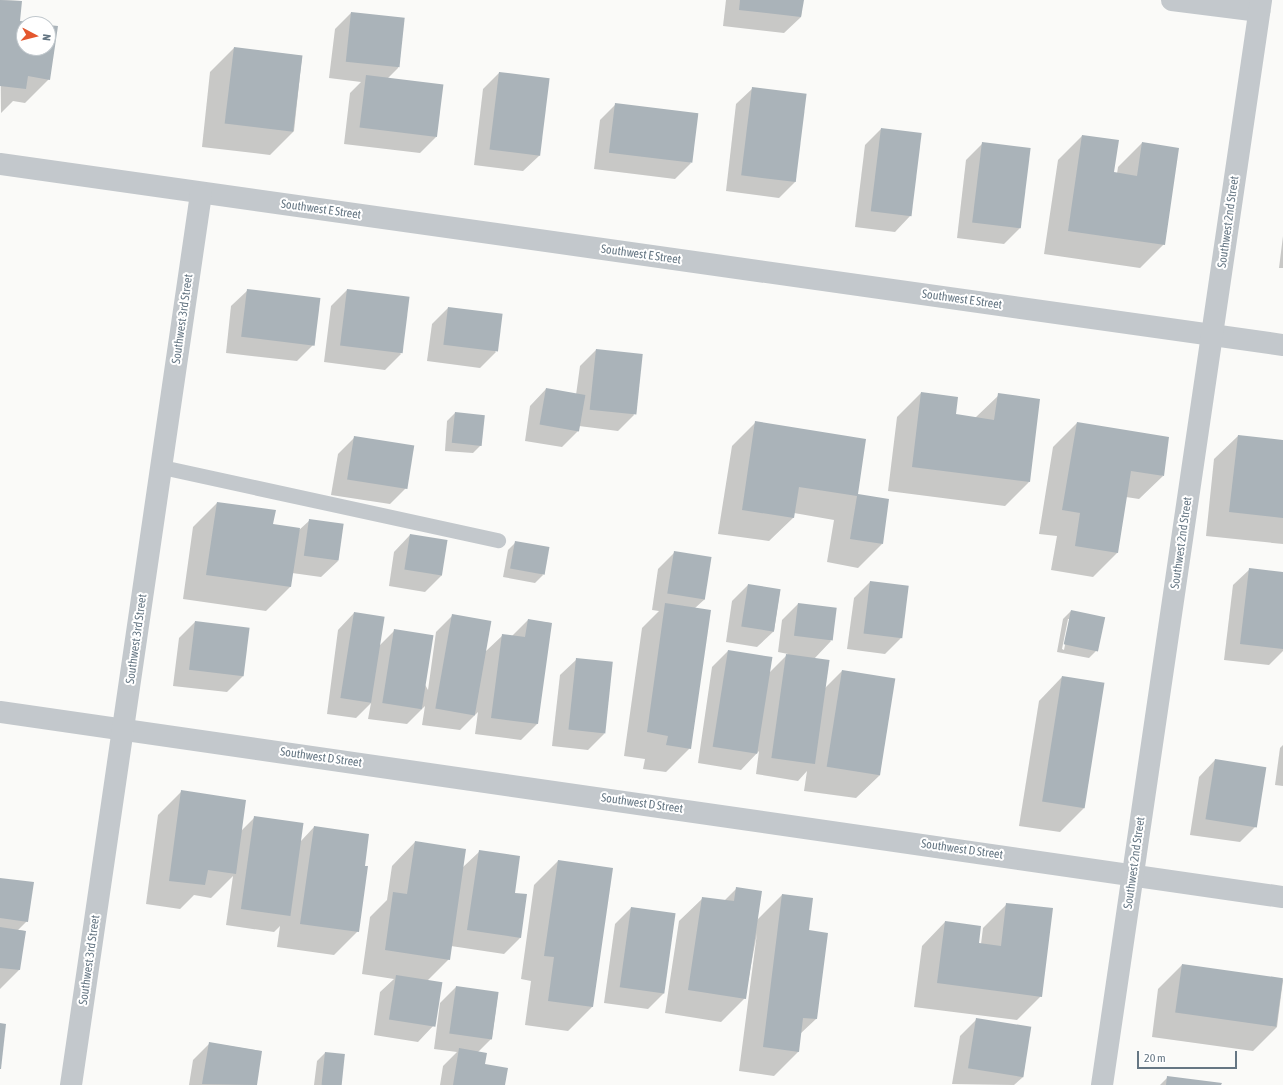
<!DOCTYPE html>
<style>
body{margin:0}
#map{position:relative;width:1283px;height:1085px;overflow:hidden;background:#fafaf8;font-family:"Asap Condensed",sans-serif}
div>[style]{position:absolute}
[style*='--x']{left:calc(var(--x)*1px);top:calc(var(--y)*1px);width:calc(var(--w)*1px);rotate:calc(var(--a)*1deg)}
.shadow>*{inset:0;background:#0003}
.building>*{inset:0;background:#aab3b9;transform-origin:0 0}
.lane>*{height:15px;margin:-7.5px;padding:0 7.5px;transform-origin:7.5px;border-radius:7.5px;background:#c3c8cc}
.street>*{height:22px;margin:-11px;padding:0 11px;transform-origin:11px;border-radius:11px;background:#c3c8cc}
span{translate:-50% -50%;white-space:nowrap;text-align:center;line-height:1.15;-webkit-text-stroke:4px #fff;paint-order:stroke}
.street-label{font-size:12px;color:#657683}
.north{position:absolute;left:16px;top:16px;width:40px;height:40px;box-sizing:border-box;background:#fff;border:1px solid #c1c8cd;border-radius:50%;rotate:97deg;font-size:11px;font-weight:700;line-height:16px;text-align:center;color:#657683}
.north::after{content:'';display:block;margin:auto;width:14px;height:18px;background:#e4572e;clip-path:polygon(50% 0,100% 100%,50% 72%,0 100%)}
.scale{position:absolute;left:1137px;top:1051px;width:100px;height:18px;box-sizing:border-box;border:2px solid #657683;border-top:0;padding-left:5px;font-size:12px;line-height:14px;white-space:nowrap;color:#657683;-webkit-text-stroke:3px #fff;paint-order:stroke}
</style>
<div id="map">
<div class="shadow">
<div style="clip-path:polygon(0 0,21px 1px,19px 21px,36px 24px,24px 24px,24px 48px,48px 48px,48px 26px,49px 79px,25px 103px,13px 101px,1px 113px)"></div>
<div style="clip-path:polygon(726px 0,803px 0,801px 17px,784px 33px,723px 26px)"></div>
<div style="clip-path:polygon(351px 13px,404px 19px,398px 68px,387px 79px,436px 137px,420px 153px,344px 144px,350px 93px,361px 82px,329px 78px,335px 29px)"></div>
<div style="clip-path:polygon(234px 48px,302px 56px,294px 131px,270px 155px,202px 147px,210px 72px)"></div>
<div style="clip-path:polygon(499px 73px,540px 155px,523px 171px,474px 165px,483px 89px)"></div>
<div style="clip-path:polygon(753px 88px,795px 182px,779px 198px,726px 191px,736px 104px)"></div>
<div style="clip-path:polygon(616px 104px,691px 163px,675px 179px,594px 169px,600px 120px)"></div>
<div style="clip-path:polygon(881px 129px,911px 215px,895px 232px,855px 227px,865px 145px)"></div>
<div style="clip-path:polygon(1082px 136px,1113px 173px,1117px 174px,1118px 167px,1142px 143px,1164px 244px,1140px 268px,1044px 254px,1058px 160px)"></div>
<div style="clip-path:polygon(983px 143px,1020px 228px,1004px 244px,957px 238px,966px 160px)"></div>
<div style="clip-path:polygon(1283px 236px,1283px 268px,1279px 268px)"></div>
<div style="clip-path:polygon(248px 290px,318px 299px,313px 345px,297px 361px,226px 353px,231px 306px)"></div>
<div style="clip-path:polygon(347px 290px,401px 354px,385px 370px,324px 362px,331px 306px)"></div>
<div style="clip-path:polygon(448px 308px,496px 352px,480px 368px,427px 361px,432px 324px)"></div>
<div style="clip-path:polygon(596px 350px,634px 415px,618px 431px,579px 426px,578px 431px,562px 447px,525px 441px,530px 406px,546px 389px,576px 395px,580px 366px)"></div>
<div style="clip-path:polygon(921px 393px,954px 415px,975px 418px,999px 395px,1029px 482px,1005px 506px,888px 491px,897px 417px)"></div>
<div style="clip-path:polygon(455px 413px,481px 445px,473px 453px,445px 451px,447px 421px)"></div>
<div style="clip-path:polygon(756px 422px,857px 495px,882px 544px,858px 568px,827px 562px,834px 520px,794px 513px,793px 518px,769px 541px,718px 534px,732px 446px)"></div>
<div style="clip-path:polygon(1077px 423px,1163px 476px,1139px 499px,1126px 497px,1117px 553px,1093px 577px,1051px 570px,1057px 536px,1039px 534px,1053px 447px)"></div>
<div style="clip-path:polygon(1238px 436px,1283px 441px,1283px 544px,1206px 536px,1214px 459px)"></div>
<div style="clip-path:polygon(354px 438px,406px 488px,390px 504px,331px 495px,338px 454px)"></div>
<div style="clip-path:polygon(217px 503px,272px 525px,298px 531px,310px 520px,338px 561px,321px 577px,292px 573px,290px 587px,266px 611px,183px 599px,193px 527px)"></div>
<div style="clip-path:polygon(410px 535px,442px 575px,425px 592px,389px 586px,394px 552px)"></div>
<div style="clip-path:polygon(516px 542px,543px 575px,535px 583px,503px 577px,508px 550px)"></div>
<div style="clip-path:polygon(674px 553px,705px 599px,695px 608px,690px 748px,666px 772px,643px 769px,645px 759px,624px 756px,642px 628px,659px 611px,652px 610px,658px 569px)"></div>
<div style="clip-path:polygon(1250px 569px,1283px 573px,1283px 651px,1269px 665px,1224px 660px,1233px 585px)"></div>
<div style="clip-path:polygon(870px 582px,908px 587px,901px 638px,885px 654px,847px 649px,854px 598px)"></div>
<div style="clip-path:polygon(748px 585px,780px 590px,774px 631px,757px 647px,726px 642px,732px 601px)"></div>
<div style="clip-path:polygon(798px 604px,831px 641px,814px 659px,825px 688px,842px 671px,880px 775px,856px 798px,804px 791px,807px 771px,798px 781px,756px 774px,759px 751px,741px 770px,698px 763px,712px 667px,728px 651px,769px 673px,788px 654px,778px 652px,782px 620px)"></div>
<div style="clip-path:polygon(evenodd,1071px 611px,1097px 650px,1089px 658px,1057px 652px,1063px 619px,1071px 611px,1068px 619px,1070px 619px,1064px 650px,1062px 649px,1068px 619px)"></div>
<div style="clip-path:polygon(354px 613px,380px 645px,395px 630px,428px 690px,436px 632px,453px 615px,485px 652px,503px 635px,512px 636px,528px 620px,551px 623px,537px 724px,521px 740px,475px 734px,478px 712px,460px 730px,422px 725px,425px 706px,407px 724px,368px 719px,371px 703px,356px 718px,327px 714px,338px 630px)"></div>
<div style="clip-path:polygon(195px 622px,243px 676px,227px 692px,173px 686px,179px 638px)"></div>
<div style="clip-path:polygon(577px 659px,604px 734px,588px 750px,552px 746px,560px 675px)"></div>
<div style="clip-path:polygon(1062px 677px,1084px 808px,1060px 832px,1019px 826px,1039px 701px)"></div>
<div style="clip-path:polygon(1283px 745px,1283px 786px,1275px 785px,1280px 748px)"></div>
<div style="clip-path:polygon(1215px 760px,1257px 825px,1240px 842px,1190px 835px,1199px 777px)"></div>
<div style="clip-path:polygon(182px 791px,241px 831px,255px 817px,301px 841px,314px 827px,358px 931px,334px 955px,277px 947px,280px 926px,274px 932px,226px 925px,233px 876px,211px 898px,194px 895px,180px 909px,146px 904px,158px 815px)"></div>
<div style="clip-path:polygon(415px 842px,462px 868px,480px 851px,513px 894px,520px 938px,504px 954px,451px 946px,449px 959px,427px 981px,434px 1025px,418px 1042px,374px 1035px,380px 992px,394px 979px,362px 974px,370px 917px,387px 900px,392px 866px)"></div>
<div style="clip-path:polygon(558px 861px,612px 869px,592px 1007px,568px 1031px,525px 1025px,531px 981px,521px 979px,534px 885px)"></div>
<div style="clip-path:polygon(0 879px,27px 921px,18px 930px,25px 931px,19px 970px,0 989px)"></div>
<div style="clip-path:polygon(737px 888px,757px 920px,782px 895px,807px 931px,816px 1019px,800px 1034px,798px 1052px,774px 1076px,739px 1071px,757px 933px,745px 998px,721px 1022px,665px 1013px,679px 921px,703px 898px,724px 901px)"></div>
<div style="clip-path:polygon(1007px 904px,1041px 996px,1017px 1020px,914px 1007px,922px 946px,945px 922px,981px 944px,983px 928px)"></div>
<div style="clip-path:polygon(631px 908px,664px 993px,648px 1009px,604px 1003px,615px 924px)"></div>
<div style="clip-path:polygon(1182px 965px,1283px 980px,1277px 1027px,1253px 1051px,1152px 1037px,1158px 989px)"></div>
<div style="clip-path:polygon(456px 987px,498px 993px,492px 1038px,478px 1052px,484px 1065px,504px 1085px,440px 1085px,443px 1066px,457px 1052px,434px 1049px,440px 1003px)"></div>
<div style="clip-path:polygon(976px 1020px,1030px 1028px,1023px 1077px,1014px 1085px,952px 1084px,960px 1036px)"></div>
<div style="clip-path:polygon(210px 1043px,261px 1051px,256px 1085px,189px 1085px,193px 1060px)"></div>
<div style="clip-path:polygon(325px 1053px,341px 1085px,314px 1085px,317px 1061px)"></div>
<div style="clip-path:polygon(1168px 1077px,1220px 1085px,1160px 1085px)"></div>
</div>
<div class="building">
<div style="clip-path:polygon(0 0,22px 1px,20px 21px,37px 23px,24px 24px,24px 48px,48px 48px,48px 25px,58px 26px,50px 80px,28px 76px,26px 89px,0 86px)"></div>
<div style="clip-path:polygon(740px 0,804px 0,801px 17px,739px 10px)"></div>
<div style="left:351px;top:12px;width:54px;height:50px;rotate:6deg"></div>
<div style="left:234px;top:47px;width:69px;height:77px;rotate:7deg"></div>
<div style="left:499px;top:72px;width:51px;height:78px;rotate:7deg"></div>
<div style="left:366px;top:75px;width:78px;height:53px;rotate:7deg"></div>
<div style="left:752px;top:87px;width:55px;height:89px;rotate:7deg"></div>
<div style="left:615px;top:103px;width:84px;height:50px;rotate:7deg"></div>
<div style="left:881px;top:128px;width:41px;height:84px;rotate:7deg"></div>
<div style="clip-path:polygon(1082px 135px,1119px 140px,1114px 172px,1137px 176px,1142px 142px,1179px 148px,1165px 245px,1068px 231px)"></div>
<div style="left:982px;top:142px;width:49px;height:81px;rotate:7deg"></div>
<div style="left:247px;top:289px;width:74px;height:48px;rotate:7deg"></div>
<div style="left:347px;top:289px;width:63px;height:57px;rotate:7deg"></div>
<div style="left:448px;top:307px;width:55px;height:38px;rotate:7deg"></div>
<div style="left:596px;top:349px;width:47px;height:61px;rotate:6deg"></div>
<div style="left:546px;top:388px;width:40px;height:37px;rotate:10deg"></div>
<div style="clip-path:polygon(921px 392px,958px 397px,956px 414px,994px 420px,998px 393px,1040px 399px,1030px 482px,912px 467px)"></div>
<div style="left:455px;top:412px;width:30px;height:31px;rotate:6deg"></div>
<div style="clip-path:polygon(755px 421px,866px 439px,858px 494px,889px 499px,883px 544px,850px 539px,857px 496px,799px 487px,794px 518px,742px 510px)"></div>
<div style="clip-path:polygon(1077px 422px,1169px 437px,1164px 476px,1131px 471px,1118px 553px,1075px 546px,1080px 513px,1062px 510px)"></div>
<div style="clip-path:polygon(1238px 435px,1283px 440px,1283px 518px,1229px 512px)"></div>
<div style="left:354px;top:436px;width:61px;height:44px;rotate:9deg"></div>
<div style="clip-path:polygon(217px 502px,276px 510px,273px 524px,300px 528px,291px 587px,206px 575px)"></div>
<div style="left:309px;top:519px;width:35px;height:37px;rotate:8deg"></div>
<div style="left:410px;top:534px;width:38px;height:36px;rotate:9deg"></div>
<div style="left:515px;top:541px;width:35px;height:28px;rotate:10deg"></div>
<div style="left:674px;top:551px;width:38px;height:43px;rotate:9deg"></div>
<div style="clip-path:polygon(1249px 568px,1283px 572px,1283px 649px,1240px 644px)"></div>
<div style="left:870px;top:581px;width:39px;height:53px;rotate:7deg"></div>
<div style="left:748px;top:584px;width:33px;height:43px;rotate:9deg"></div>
<div style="clip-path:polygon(665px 603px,711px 610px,691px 749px,666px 745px,668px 736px,647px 732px)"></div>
<div style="left:798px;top:603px;width:39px;height:33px;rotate:7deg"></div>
<div style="left:1071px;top:610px;width:35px;height:35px;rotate:12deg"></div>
<div style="left:354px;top:612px;width:31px;height:87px;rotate:9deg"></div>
<div style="left:452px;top:614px;width:40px;height:96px;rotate:10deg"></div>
<div style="clip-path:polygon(528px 619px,552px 623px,538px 724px,491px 718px,502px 634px,525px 637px)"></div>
<div style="left:195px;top:621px;width:55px;height:49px;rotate:7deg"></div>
<div style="left:394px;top:629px;width:40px;height:75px;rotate:9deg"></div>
<div style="left:728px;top:650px;width:45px;height:98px;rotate:9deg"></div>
<div style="left:786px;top:654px;width:44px;height:105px;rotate:8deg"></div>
<div style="left:576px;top:658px;width:37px;height:72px;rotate:6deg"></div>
<div style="left:842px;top:670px;width:54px;height:98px;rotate:9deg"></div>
<div style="left:1062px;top:676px;width:43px;height:127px;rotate:9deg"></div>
<div style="left:1215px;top:759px;width:52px;height:61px;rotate:9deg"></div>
<div style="clip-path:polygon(181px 790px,246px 800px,236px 874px,208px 870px,205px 885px,169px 881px)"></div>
<div style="left:254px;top:816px;width:50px;height:94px;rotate:8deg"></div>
<div style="clip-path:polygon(314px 826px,369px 834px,365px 866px,368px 866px,359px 932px,300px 924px)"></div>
<div style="clip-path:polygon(415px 841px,466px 849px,450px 960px,385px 950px,393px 892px,407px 894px)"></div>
<div style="clip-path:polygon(479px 850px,520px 856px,515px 893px,527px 894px,521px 938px,467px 930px)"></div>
<div style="clip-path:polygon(558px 860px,613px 868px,593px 1007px,548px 1001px,554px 957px,544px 956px)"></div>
<div style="clip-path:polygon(0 878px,34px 882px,28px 922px,0 918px)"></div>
<div style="clip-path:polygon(736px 887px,762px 891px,746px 999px,688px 990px,702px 897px,734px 901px)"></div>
<div style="clip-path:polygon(782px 894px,813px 898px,809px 930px,828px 933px,817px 1019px,803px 1018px,799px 1052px,763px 1047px)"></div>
<div style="clip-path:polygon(1006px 903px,1053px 908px,1042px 997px,937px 983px,945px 921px,981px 926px,979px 943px,1001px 946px)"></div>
<div style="left:631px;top:907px;width:45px;height:81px;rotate:8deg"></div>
<div style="clip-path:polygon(0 927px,26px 931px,20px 970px,0 968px)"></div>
<div style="left:1182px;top:964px;width:102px;height:49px;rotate:8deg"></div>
<div style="left:396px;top:975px;width:47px;height:45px;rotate:9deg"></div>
<div style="left:456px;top:986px;width:43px;height:48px;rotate:8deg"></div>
<div style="left:976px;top:1018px;width:56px;height:51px;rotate:9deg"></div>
<div style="clip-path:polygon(0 1023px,6px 1024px,1px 1069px,0 1069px)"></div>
<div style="clip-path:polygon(209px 1042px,262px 1051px,257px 1085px,202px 1084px)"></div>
<div style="clip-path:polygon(459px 1048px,487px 1053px,485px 1064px,508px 1068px,505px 1085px,453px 1085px)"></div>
<div style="left:325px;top:1052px;width:20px;height:33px;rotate:6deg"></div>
<div style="clip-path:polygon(1167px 1076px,1222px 1083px,1221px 1085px,1166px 1085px)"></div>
</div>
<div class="lane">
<div style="--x:162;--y:467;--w:344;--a:12.3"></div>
</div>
<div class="street">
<div style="--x:1172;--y:0;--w:88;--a:7.2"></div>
<div style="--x:0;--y:164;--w:1296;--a:8.03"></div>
<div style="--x:0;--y:712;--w:1296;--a:8.21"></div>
<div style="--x:71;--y:1085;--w:900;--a:-81.7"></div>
<div style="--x:1102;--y:1085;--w:1097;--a:-81.66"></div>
</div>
<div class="street-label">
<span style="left:321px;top:210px;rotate:8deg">Southwest E Street</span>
<span style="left:1229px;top:222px;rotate:-82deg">Southwest 2nd Street</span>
<span style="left:641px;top:255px;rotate:8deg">Southwest E Street</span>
<span style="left:962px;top:300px;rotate:8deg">Southwest E Street</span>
<span style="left:183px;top:319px;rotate:-82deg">Southwest 3rd Street</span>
<span style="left:1182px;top:543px;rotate:-82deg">Southwest 2nd Street</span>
<span style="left:137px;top:639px;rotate:-82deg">Southwest 3rd Street</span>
<span style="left:321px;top:758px;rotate:8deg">Southwest D Street</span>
<span style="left:642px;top:804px;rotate:8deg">Southwest D Street</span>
<span style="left:962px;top:850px;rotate:8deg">Southwest D Street</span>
<span style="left:1135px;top:863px;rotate:-82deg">Southwest 2nd Street</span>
<span style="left:90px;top:960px;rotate:-82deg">Southwest 3rd Street</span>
</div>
<div class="north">N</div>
<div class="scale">20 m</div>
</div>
